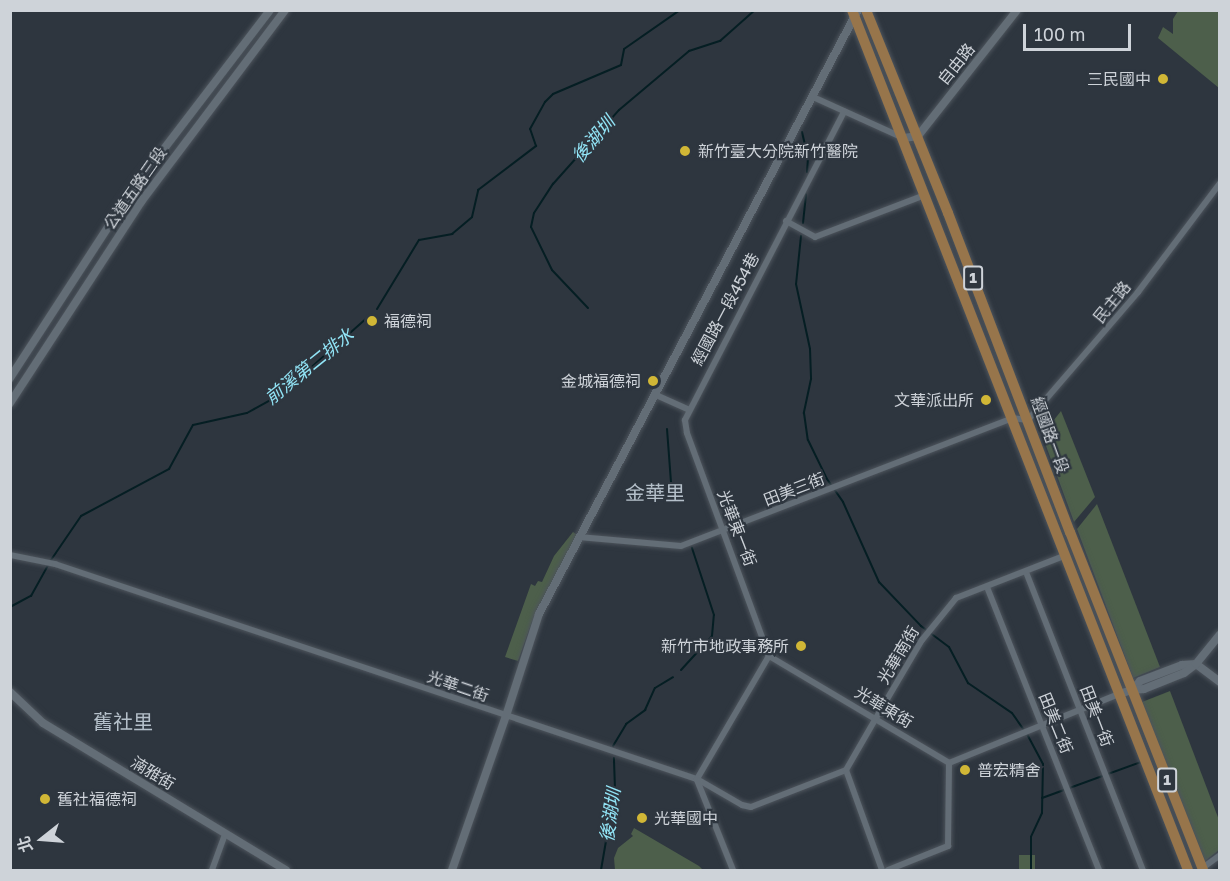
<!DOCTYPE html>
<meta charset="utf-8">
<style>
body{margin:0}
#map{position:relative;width:1230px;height:881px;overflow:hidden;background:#2e363f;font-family:"Golos Text","Noto Sans TC",sans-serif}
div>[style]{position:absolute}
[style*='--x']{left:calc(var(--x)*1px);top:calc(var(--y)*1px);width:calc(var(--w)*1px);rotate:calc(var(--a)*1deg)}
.green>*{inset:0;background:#4d5f4b;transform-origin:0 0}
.stream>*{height:2px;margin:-1px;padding:0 1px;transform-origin:1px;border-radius:1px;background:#051e23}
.roads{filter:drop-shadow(0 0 2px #4d545c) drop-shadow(0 0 2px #4d545c)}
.minor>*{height:6px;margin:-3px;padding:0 3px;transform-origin:3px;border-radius:3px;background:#636d76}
.tertiary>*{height:8px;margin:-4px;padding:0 4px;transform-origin:4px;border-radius:4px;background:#636d76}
.primary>*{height:10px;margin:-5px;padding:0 5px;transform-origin:5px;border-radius:5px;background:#97754b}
.dots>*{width:16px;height:16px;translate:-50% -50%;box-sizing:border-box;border:3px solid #2e363f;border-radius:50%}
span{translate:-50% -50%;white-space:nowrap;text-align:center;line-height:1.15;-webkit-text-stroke:4.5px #2e363f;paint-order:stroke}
.shield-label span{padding:2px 4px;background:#2e363f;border:2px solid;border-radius:4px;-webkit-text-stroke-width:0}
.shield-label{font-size:15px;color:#ced3d9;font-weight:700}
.street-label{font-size:16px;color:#ced3d9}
.poi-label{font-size:16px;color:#ced3d9}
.right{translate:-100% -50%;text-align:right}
.left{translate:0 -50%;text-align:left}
.water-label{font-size:18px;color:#92e5f7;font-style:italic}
.quarter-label{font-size:20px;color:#b5c0ca}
.frame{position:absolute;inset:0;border:12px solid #ced3d9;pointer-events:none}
.north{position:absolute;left:12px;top:809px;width:60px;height:60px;-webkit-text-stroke:4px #2e363f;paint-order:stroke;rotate:253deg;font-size:16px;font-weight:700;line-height:24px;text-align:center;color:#ced3d9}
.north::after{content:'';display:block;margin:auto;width:21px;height:27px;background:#ced3d9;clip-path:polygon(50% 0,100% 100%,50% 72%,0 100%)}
.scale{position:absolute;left:1023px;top:24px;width:108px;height:27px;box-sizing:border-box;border:3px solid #ced3d9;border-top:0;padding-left:8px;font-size:18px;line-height:21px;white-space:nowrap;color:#ced3d9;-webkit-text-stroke:4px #2e363f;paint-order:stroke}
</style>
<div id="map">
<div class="green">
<div style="clip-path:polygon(1178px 11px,1216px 11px,1219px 13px,1219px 88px,1158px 38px,1163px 27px,1173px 34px,1173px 19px)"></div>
<div style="clip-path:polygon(1061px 411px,1095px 497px,1074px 522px,1042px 435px)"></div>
<div style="clip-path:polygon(1097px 504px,1160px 667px,1133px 678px,1077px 529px)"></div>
<div style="clip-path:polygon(573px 532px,577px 535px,534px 616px,518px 661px,505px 657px,531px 584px,535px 586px,538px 581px,542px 582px,554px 556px)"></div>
<div style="clip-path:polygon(1170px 691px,1219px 820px,1219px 850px,1205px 861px,1142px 702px)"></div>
<div style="clip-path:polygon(634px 828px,699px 866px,703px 870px,615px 870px,614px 858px,618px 848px,633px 836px,631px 834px)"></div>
<div style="left:1019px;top:855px;width:16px;height:15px"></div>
</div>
<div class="stream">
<div style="--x:802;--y:132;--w:27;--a:77"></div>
<div style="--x:808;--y:158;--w:14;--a:94"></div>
<div style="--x:803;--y:223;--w:29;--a:-84"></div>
<div style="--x:801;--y:236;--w:48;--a:95.9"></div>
<div style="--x:796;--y:284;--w:66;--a:77.8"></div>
<div style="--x:810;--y:349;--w:30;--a:88"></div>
<div style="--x:811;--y:379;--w:35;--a:102"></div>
<div style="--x:804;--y:413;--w:27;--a:82"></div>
<div style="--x:808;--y:440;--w:43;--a:64"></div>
<div style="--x:827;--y:479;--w:28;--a:55"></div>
<div style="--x:843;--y:502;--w:88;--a:65.8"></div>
<div style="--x:879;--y:582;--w:61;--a:46.3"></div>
<div style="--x:921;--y:626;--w:35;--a:37"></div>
<div style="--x:949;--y:647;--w:41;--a:62.2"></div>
<div style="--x:968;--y:683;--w:53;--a:34.3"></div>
<div style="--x:1012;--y:713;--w:21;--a:55"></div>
<div style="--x:588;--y:308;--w:52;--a:-133.5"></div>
<div style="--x:552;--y:270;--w:48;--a:-116"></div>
<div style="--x:531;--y:227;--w:14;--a:-78"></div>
<div style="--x:534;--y:213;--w:35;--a:-57"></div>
<div style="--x:553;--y:184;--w:99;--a:-48.3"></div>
<div style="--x:619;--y:110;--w:92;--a:-40.1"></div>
<div style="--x:689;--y:51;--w:33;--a:-18"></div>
<div style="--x:720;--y:41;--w:47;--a:-41.5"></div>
<div style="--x:377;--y:309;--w:81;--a:-58.7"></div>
<div style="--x:419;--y:240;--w:34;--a:-10"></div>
<div style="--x:452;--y:234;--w:26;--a:-40"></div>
<div style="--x:472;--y:217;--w:28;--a:-77"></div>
<div style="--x:478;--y:190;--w:73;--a:-37.2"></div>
<div style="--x:536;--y:146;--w:18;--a:-109"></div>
<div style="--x:530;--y:129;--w:31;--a:-61"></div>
<div style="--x:545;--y:102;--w:11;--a:-45"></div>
<div style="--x:553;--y:94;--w:74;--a:-23.1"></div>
<div style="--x:621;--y:65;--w:16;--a:-79"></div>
<div style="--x:624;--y:49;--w:68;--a:-34.9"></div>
<div style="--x:667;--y:429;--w:53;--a:85.7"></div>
<div style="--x:671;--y:482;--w:21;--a:73"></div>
<div style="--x:51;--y:560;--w:53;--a:-55.7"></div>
<div style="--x:81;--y:516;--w:100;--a:-28.1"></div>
<div style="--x:169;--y:469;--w:50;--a:-61.4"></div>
<div style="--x:193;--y:425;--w:55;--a:-12.5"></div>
<div style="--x:247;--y:413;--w:38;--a:-29"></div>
<div style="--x:280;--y:395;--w:118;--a:-41.6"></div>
<div style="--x:10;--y:607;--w:24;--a:-28"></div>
<div style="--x:31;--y:596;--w:35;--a:-61"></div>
<div style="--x:681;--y:670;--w:46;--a:-47.6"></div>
<div style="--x:712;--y:636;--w:21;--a:-85"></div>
<div style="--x:714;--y:615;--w:71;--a:-108.2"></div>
<div style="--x:1027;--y:734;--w:34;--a:62"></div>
<div style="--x:1043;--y:764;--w:49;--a:91.2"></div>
<div style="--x:1042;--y:813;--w:26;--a:115"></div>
<div style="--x:1031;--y:837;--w:33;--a:90"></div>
<div style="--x:613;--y:746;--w:26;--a:-59"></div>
<div style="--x:626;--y:724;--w:24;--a:-36"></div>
<div style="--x:645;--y:710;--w:24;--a:-66"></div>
<div style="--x:655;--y:688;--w:21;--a:-31"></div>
<div style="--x:1042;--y:798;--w:105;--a:-20"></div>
<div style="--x:601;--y:870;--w:82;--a:-80.2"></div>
<div style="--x:615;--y:789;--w:31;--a:-92"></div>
</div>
<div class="roads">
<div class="minor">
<div style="--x:813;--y:97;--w:97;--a:24.4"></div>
<div style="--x:786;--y:221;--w:33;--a:29"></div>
<div style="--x:815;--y:237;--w:118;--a:-20.9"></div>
<div style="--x:656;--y:395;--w:35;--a:24"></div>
<div style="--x:579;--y:537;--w:102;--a:5"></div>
<div style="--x:681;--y:546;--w:355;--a:-21.1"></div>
<div style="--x:1012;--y:418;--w:16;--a:7"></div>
<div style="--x:1028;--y:420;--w:169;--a:-49.3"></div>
<div style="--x:1138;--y:292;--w:136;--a:-53"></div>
<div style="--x:10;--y:555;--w:46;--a:11.3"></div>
<div style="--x:55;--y:564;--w:677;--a:18.52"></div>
<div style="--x:697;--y:779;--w:52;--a:30"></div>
<div style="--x:742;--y:805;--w:9;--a:13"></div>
<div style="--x:751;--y:807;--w:102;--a:-21.3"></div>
<div style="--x:1026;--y:572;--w:320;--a:68.6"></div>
<div style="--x:987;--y:587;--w:304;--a:68.4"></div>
<div style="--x:769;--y:656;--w:238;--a:-110.2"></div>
<div style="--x:687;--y:433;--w:13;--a:-99"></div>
<div style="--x:685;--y:420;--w:347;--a:-62.7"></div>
<div style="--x:769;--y:656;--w:209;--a:30.7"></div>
<div style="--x:949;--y:763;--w:183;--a:-22.1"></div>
<div style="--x:697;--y:779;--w:143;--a:-59.7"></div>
<div style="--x:697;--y:780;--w:97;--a:68.2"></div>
<div style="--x:1201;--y:869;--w:24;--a:-36"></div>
<div style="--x:212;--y:870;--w:38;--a:-70"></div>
<div style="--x:882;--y:870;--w:106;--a:-109.8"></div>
<div style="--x:846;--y:770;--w:60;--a:-60"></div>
<div style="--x:876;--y:718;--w:91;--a:-59.5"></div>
<div style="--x:922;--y:640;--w:54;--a:-51"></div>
<div style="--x:956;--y:598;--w:116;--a:-21.3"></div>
<div style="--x:888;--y:870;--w:65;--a:-21.8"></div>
<div style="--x:948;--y:846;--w:83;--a:-89.3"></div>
</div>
<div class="tertiary">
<div style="--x:904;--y:138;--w:14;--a:-8"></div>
<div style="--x:918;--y:136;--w:160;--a:-51.8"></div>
<div style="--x:10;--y:378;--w:222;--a:-57"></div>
<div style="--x:131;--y:192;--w:229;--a:-52.6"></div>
<div style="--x:10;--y:403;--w:240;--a:-56.9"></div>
<div style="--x:141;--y:202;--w:240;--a:-53.1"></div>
<div style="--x:1196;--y:664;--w:30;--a:37"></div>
<div style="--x:1132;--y:690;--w:12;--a:-48"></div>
<div style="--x:1140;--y:681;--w:45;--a:-20.9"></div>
<div style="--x:1182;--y:665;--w:14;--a:-4"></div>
<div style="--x:10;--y:692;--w:45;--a:43.2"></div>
<div style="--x:43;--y:723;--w:284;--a:31.2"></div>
<div style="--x:1119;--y:694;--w:14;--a:-17"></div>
<div style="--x:1132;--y:690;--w:12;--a:-5"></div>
<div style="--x:1144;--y:689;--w:43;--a:-21.8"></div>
<div style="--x:1184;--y:673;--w:15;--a:-37"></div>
<div style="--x:1196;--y:664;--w:38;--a:-51"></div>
<div style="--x:452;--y:870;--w:163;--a:-70.7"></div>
<div style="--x:506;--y:716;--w:107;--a:-72.1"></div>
<div style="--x:539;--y:614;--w:683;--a:-62.16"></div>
</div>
<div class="primary">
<div style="--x:852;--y:10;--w:923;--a:68.66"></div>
<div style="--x:866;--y:10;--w:219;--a:68"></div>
<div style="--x:948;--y:213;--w:342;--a:69.1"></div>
<div style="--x:1070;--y:532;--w:363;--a:68.5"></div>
</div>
</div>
<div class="dots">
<div style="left:1163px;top:79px;background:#d1b736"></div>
<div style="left:685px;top:151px;background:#d1b736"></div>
<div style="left:372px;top:321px;background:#d1b736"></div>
<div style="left:653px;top:381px;background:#d1b736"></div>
<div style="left:986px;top:400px;background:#d1b736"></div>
<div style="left:801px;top:646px;background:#d1b736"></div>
<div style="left:965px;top:770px;background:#d1b736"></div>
<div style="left:45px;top:799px;background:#d1b736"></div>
<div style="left:642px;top:818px;background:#d1b736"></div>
</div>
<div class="shield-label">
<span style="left:973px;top:278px">1</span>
<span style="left:1167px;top:780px">1</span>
</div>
<div class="street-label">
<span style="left:956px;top:64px;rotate:-51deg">自由路</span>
<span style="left:135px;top:188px;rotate:-55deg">公道五路三段</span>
<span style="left:1112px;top:302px;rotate:-51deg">民主路</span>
<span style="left:725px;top:309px;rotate:-62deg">經國路一段454巷</span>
<span style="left:1050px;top:435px;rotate:70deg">經國路一段</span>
<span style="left:794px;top:489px;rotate:-21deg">田美三街</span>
<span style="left:737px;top:528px;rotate:69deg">光華東一街</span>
<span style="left:898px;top:655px;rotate:-59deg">光華南街</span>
<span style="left:458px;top:686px;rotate:19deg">光華二街</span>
<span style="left:884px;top:707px;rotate:31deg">光華東街</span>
<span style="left:1097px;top:716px;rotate:69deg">田美一街</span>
<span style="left:1056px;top:723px;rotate:68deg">田美二街</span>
<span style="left:153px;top:773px;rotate:31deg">湳雅街</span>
</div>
<div class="poi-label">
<span class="right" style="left:1151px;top:79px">三民國中</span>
<span class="left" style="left:698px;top:151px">新竹臺大分院新竹醫院</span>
<span class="left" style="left:384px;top:321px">福德祠</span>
<span class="right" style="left:641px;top:381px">金城福德祠</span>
<span class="right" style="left:974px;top:400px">文華派出所</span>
<span class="right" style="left:789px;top:646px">新竹市地政事務所</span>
<span class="left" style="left:977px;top:770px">普宏精舍</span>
<span class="left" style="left:57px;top:799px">舊社福德祠</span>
<span class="left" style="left:654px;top:818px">光華國中</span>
</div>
<div class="water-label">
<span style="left:593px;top:139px;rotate:-49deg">後湖圳</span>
<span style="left:309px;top:366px;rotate:-39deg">前溪第二排水</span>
<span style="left:610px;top:815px;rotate:-82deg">後湖圳</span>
</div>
<div class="quarter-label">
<span style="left:655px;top:492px">金華里</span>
<span style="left:123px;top:721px">舊社里</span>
</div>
<div class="frame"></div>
<div class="north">北</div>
<div class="scale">100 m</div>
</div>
